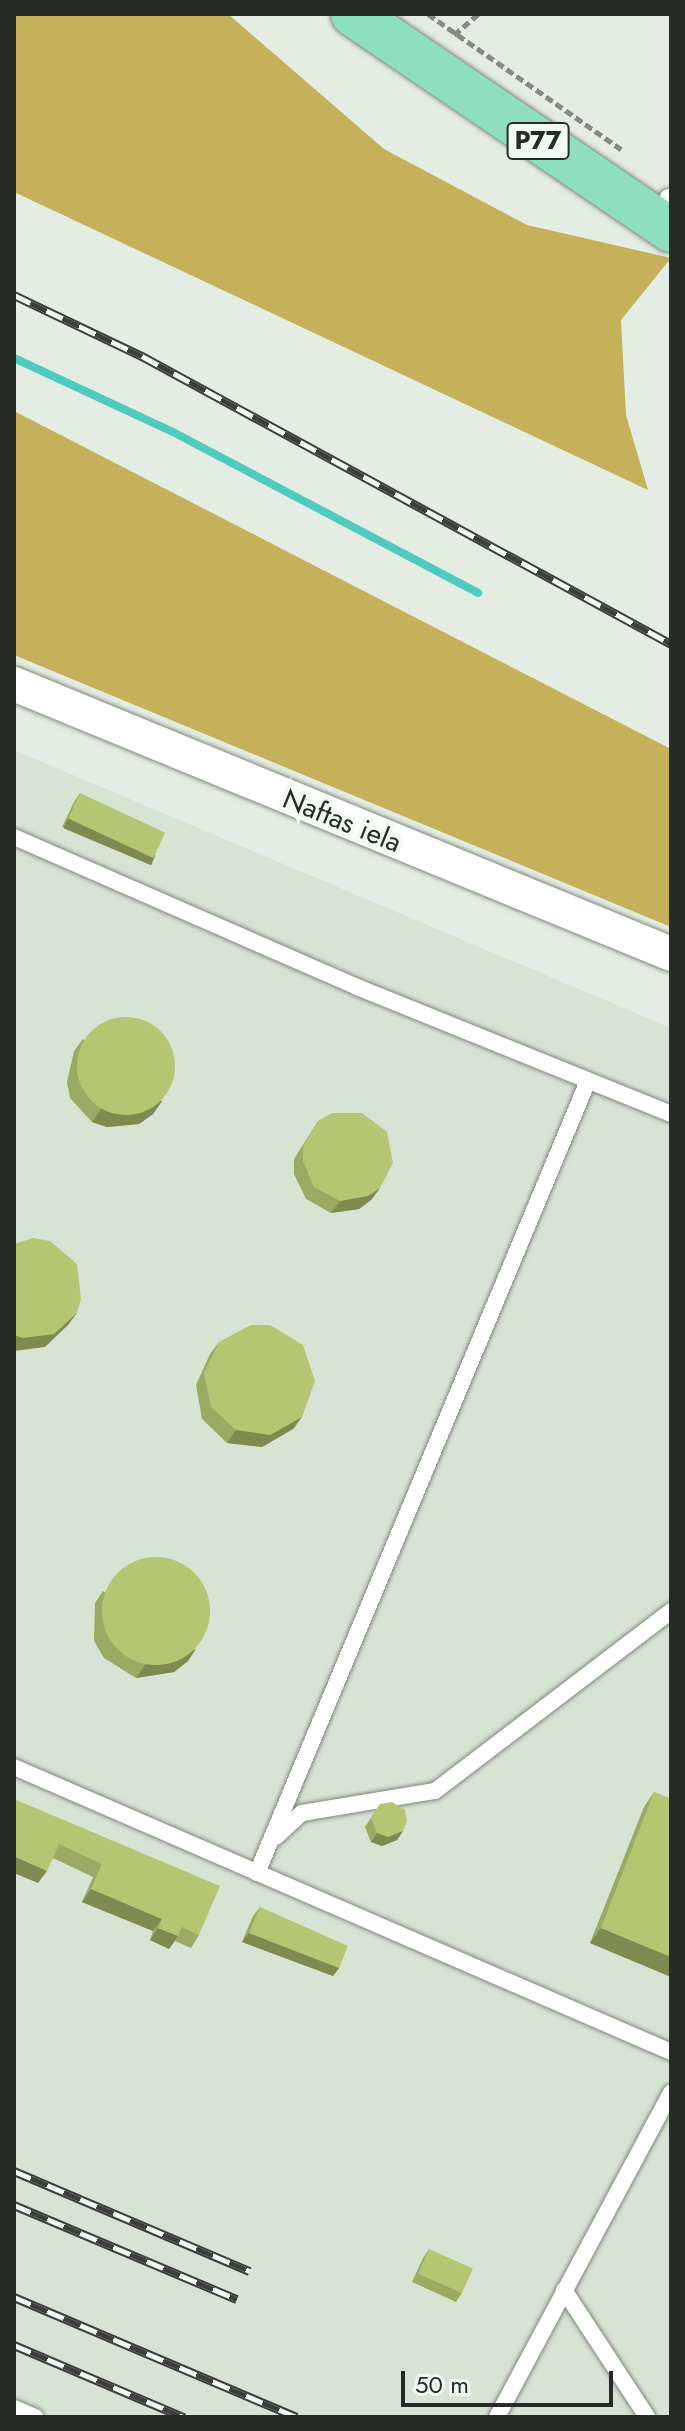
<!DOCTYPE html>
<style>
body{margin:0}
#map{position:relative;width:685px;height:2431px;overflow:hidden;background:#e4ece3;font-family:Jost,sans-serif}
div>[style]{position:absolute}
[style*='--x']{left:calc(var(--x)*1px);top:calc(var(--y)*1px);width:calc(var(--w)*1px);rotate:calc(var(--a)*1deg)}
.built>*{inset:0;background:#d7e4d4}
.forest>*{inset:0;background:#c5b15a}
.stream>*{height:8px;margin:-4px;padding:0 4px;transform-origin:4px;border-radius:4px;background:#4fcabe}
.path>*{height:5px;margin-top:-2.5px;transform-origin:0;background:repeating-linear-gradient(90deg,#858b84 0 8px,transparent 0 12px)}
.roads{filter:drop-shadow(0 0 2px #80877e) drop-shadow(0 0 2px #80877e)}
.lane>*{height:16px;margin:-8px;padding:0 8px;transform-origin:8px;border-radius:8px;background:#fff}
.street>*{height:34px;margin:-17px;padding:0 17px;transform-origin:17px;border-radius:17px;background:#fff}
.primary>*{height:44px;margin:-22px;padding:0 22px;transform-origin:22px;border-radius:22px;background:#8edfc0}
.rail>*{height:9px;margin-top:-4.5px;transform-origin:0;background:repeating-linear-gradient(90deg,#f1faf0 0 18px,#3c403b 0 36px);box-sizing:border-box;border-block:2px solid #3c403b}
.wall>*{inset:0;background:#9baa62}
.shaded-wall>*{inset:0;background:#7e8b50;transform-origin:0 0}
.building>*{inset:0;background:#b4c672;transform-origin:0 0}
.round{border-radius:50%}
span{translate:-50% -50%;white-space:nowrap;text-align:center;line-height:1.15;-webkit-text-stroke:8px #f1faf0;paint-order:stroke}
.shield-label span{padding:2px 6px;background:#f1faf0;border:2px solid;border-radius:6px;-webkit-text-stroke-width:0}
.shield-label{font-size:26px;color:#272a26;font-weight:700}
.street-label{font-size:28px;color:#272a26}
.frame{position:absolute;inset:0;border:16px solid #272a26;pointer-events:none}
.scale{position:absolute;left:401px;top:2371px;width:212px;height:36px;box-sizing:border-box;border:4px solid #272a26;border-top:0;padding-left:10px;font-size:24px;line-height:28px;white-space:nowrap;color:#272a26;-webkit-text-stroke:6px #f1faf0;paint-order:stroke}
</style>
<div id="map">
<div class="built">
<div style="clip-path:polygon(14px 750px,671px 1028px,671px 2417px,14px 2417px)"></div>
</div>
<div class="forest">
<div style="clip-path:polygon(14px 14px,228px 14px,384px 149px,527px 225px,671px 258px,621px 320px,626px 415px,648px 490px,14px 192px)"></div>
<div style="clip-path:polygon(14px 411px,671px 749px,671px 927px,14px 655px)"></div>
</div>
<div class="stream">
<div style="--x:14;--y:358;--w:175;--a:25"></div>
<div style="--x:173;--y:432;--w:345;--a:27.8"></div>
</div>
<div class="path">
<div style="--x:428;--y:14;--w:236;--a:35"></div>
<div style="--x:454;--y:35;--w:32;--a:-41"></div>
</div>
<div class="roads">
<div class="lane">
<div style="--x:668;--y:197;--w:4;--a:34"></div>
<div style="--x:14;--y:837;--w:374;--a:23.6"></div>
<div style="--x:357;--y:987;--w:339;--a:22"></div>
<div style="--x:14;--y:1767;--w:716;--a:23.45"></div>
<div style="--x:276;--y:1837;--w:35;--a:-43"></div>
<div style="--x:302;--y:1813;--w:135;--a:-9.4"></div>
<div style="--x:435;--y:1791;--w:297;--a:-37.3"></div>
<div style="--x:257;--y:1873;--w:858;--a:-67.32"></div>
<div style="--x:564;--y:2290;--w:152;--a:56.8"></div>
<div style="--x:14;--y:2408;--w:23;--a:23"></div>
<div style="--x:497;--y:2417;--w:368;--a:-61.8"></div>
</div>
<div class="street">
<div style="--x:14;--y:684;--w:710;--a:22.34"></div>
</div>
<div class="primary">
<div style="--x:353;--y:14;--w:384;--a:34.2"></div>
</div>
</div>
<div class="rail">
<div style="--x:14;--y:295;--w:142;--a:25.5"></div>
<div style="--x:142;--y:356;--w:602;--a:28.56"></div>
<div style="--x:14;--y:2171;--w:256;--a:23"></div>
<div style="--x:14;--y:2205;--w:242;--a:22.9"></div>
<div style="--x:14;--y:2297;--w:307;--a:23"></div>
<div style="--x:14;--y:2345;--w:185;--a:23"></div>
</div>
<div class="wall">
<div style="clip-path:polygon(80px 793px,149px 864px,62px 827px,74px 802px)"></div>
<div style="clip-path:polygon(83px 1039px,162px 1101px,153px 1114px,139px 1124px,107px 1127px,92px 1122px,70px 1098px,67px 1082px,74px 1051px)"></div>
<div style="clip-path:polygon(318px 1121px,380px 1188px,371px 1200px,359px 1209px,331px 1213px,306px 1199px,294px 1174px,294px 1159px)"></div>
<div style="clip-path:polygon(219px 1342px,302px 1417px,293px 1429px,262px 1447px,227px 1443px,202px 1419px,196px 1385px,210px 1354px)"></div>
<div style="clip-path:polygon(103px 1591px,188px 1661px,174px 1672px,136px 1678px,104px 1658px,94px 1641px,95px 1603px)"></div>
<div style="clip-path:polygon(654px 1792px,671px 1799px,671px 1977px,590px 1943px,644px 1807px)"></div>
<div style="clip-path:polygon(14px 1799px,199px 1935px,191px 1948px,175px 1941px,169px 1949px,150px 1940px,153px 1931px,82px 1902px,93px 1877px,53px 1858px,38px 1883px)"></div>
<div style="clip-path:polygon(380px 1804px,403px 1831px,397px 1840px,382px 1846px,371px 1842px,365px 1827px)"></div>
<div style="clip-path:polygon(260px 1907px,339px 1968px,333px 1976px,242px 1942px,253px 1916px)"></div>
<div style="clip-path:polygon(429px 2249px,462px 2293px,456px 2302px,412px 2282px,423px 2258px)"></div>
</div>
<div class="shaded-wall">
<div style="left:68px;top:818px;width:95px;height:11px;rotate:23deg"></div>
<div style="clip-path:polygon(162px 1101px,153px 1114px,139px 1124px,107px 1127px,92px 1122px,101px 1109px)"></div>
<div style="clip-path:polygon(380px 1188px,371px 1200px,359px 1209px,331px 1213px,340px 1201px)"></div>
<div style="clip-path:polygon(77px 1313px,68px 1325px,45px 1347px,14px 1351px,14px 1335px)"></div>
<div style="clip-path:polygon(302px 1417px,293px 1429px,262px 1447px,227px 1443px,236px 1430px)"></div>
<div style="clip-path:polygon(196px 1649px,188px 1661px,174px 1672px,136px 1678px,145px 1665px)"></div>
<div style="clip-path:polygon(403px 1831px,397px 1840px,382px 1846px,371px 1842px,377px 1833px)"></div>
<div style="clip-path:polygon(14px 1856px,47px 1871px,38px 1883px,14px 1873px)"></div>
<div style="clip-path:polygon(91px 1889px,162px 1919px,153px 1931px,82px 1902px)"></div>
<div style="clip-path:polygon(158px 1928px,178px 1936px,169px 1949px,150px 1940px)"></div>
<div style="clip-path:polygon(601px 1928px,671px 1957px,671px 1977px,590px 1943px)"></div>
<div style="clip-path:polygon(249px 1933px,339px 1968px,333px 1976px,242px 1942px)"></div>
</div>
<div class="building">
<div style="left:80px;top:793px;width:94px;height:28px;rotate:25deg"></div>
<div class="round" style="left:77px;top:1017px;width:98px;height:98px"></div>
<div style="clip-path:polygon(332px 1113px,362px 1113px,387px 1132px,393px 1163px,380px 1188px,368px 1196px,340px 1201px,314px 1187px,303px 1161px,303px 1147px,318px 1121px)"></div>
<div style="clip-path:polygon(33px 1238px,50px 1241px,77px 1264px,81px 1299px,77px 1313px,54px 1334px,23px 1338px,14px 1335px,14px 1244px)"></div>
<div style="clip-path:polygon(251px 1325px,270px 1325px,303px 1345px,315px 1381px,302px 1417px,270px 1435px,236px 1430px,211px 1407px,204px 1373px,219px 1342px)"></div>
<div class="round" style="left:102px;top:1557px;width:108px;height:108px"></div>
<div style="clip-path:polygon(654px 1792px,671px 1799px,671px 1957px,601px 1928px)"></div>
<div style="clip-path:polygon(14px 1799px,220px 1886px,199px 1935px,182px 1927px,178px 1936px,158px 1928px,162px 1919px,91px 1889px,102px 1864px,59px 1844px,47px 1871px,14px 1856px)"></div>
<div style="clip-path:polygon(392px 1802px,405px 1810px,407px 1821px,403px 1831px,388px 1837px,377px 1833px,371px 1818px,380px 1804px)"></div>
<div style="clip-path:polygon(260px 1907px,348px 1946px,339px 1968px,249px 1933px)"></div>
<div style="left:429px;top:2249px;width:48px;height:27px;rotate:24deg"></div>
</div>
<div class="shield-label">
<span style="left:538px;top:141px">P77</span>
</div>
<div class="street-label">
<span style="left:342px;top:821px;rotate:22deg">Naftas iela</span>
</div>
<div class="frame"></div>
<div class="scale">50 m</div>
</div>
